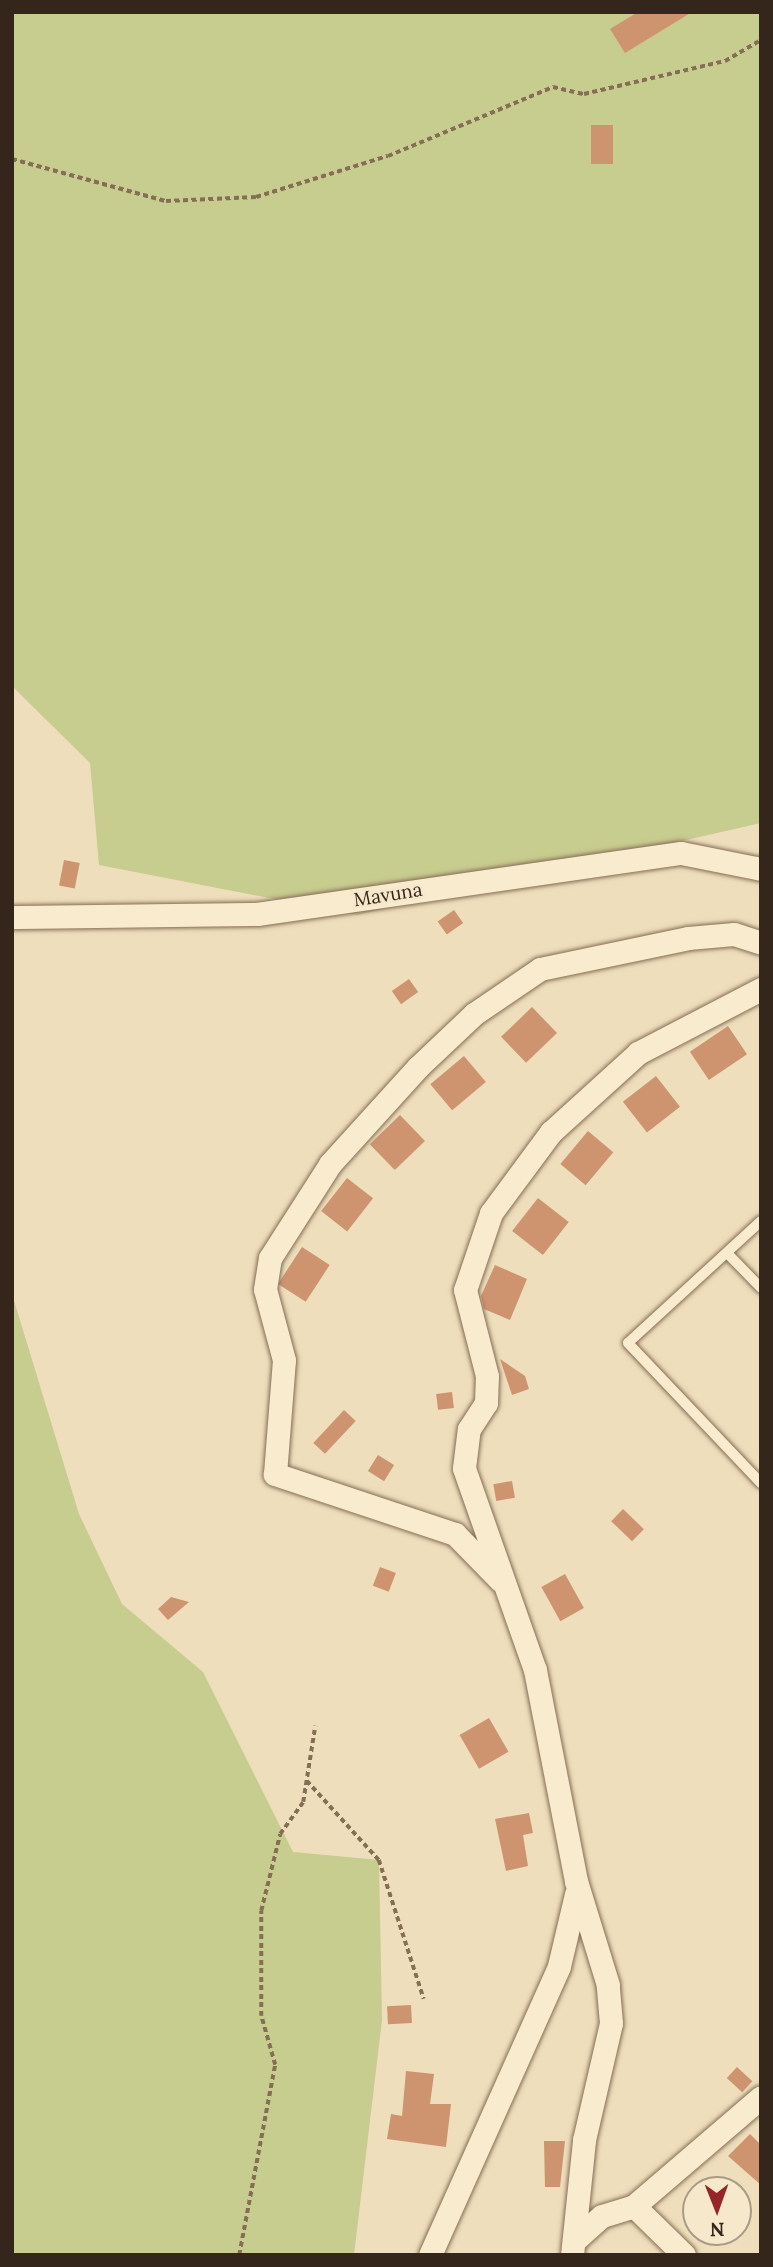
<!DOCTYPE html>
<style>
body{margin:0}
#map{position:relative;width:773px;height:2267px;overflow:hidden;background:#eedebb;font-family:Lora,serif}
div>[style]{position:absolute}
[style*='--x']{left:calc(var(--x)*1px);top:calc(var(--y)*1px);width:calc(var(--w)*1px);rotate:calc(var(--a)*1deg)}
.green>*{inset:0;background:#c7cc8f}
.building>*{inset:0;background:#ce9470;transform-origin:0 0}
.path>*{height:3.5px;margin-top:-1.75px;transform-origin:0;background:repeating-linear-gradient(90deg,#866d55 0 5px,transparent 0 8.5px)}
.roads{filter:drop-shadow(0 0 2px #866d55) drop-shadow(0 0 2px #866d55)}
.service>*{height:10px;margin:-5px;padding:0 5px;transform-origin:5px;border-radius:5px;background:#f9ebce}
.minor>*{height:23px;margin:-11.5px;padding:0 11.5px;transform-origin:11.5px;border-radius:11.5px;background:#f9ebce}
span{translate:-50% -50%;white-space:nowrap;text-align:center;line-height:1.15;-webkit-text-stroke:6px #f6e8cb;paint-order:stroke}
.street-label{font-size:19px;color:#34261a}
.frame{position:absolute;inset:0;border:14px solid #34261a;pointer-events:none}
.north{position:absolute;left:682px;top:2176px;width:70px;height:70px;box-sizing:border-box;background:#f6e8cb;border:2px solid #a89a84;border-radius:50%;rotate:179deg;font-size:19px;font-weight:700;line-height:28px;text-align:center;color:#34261a}
.north::after{content:'';display:block;margin:auto;width:24px;height:32px;background:#962428;clip-path:polygon(50% 0,100% 100%,50% 72%,0 100%)}
</style>
<div id="map">
<div class="green">
<div style="clip-path:polygon(12px 12px,761px 12px,761px 823px,357px 915px,99px 865px,90px 763px,12px 686px)"></div>
<div style="clip-path:polygon(12px 1294px,79px 1514px,122px 1604px,203px 1672px,293px 1852px,379px 1860px,382px 2020px,354px 2255px,12px 2255px)"></div>
</div>
<div class="building">
<div style="clip-path:polygon(638px 12px,692px 12px,625px 53px,610px 29px)"></div>
<div style="left:591px;top:125px;width:22px;height:39px"></div>
<div style="left:64px;top:860px;width:16px;height:26px;rotate:11deg"></div>
<div style="left:454px;top:910px;width:16px;height:20px;rotate:55deg"></div>
<div style="left:409px;top:979px;width:16px;height:21px;rotate:55deg"></div>
<div style="left:532px;top:1007px;width:36px;height:43px;rotate:46deg"></div>
<div style="left:728px;top:1026px;width:34px;height:46px;rotate:56deg"></div>
<div style="left:464px;top:1056px;width:34px;height:44px;rotate:50deg"></div>
<div style="left:656px;top:1076px;width:39px;height:42px;rotate:52deg"></div>
<div style="left:400px;top:1115px;width:36px;height:42px;rotate:46deg"></div>
<div style="left:588px;top:1131px;width:33px;height:43px;rotate:40deg"></div>
<div style="left:347px;top:1178px;width:33px;height:42px;rotate:38deg"></div>
<div style="left:538px;top:1198px;width:39px;height:42px;rotate:38deg"></div>
<div style="left:302px;top:1247px;width:33px;height:44px;rotate:33deg"></div>
<div style="clip-path:polygon(495px 1265px,527px 1279px,510px 1320px,484px 1309px,481px 1296px)"></div>
<div style="clip-path:polygon(500px 1359px,525px 1376px,529px 1389px,512px 1395px)"></div>
<div style="left:452px;top:1392px;width:16px;height:16px;rotate:83deg"></div>
<div style="left:344px;top:1410px;width:16px;height:45px;rotate:43deg"></div>
<div style="left:378px;top:1455px;width:19px;height:19px;rotate:32deg"></div>
<div style="left:512px;top:1481px;width:17px;height:19px;rotate:80deg"></div>
<div style="left:623px;top:1509px;width:29px;height:17px;rotate:44deg"></div>
<div style="left:380px;top:1567px;width:17px;height:20px;rotate:21deg"></div>
<div style="left:565px;top:1574px;width:39px;height:27px;rotate:61deg"></div>
<div style="clip-path:polygon(171px 1597px,189px 1602px,168px 1620px,158px 1609px)"></div>
<div style="left:489px;top:1718px;width:39px;height:34px;rotate:60deg"></div>
<div style="clip-path:polygon(529px 1813px,533px 1833px,523px 1835px,528px 1866px,506px 1871px,495px 1819px)"></div>
<div style="left:411px;top:2005px;width:18px;height:24px;rotate:87deg"></div>
<div style="left:737px;top:2067px;width:21px;height:15px;rotate:43deg"></div>
<div style="clip-path:polygon(406px 2071px,434px 2074px,430px 2104px,451px 2104px,446px 2147px,387px 2139px,391px 2114px,402px 2116px)"></div>
<div style="clip-path:polygon(750px 2134px,761px 2145px,761px 2185px,728px 2156px)"></div>
<div style="clip-path:polygon(544px 2141px,565px 2141px,560px 2187px,545px 2187px)"></div>
</div>
<div class="path">
<div style="--x:12;--y:159;--w:160;--a:15.3"></div>
<div style="--x:166;--y:201;--w:90;--a:-2.5"></div>
<div style="--x:256;--y:197;--w:138;--a:-17.3"></div>
<div style="--x:388;--y:156;--w:179;--a:-22.7"></div>
<div style="--x:553;--y:87;--w:32;--a:13"></div>
<div style="--x:584;--y:94;--w:145;--a:-13.2"></div>
<div style="--x:725;--y:61;--w:42;--a:-30.3"></div>
<div style="--x:307;--y:1781;--w:107;--a:47.7"></div>
<div style="--x:379;--y:1860;--w:146;--a:72.1"></div>
<div style="--x:239;--y:2255;--w:193;--a:-79.3"></div>
<div style="--x:275;--y:2065;--w:51;--a:-105.9"></div>
<div style="--x:261;--y:2016;--w:105;--a:-90"></div>
<div style="--x:261;--y:1911;--w:79;--a:-76.1"></div>
<div style="--x:280;--y:1834;--w:39;--a:-54"></div>
<div style="--x:303;--y:1802;--w:77;--a:-81"></div>
</div>
<div class="roads">
<div class="service">
<div style="--x:761;--y:1221;--w:180;--a:137.5"></div>
<div style="--x:628;--y:1343;--w:193;--a:46.5"></div>
<div style="--x:727;--y:1253;--w:49;--a:45.8"></div>
</div>
<div class="minor">
<div style="--x:12;--y:917;--w:245;--a:-0.7"></div>
<div style="--x:257;--y:914;--w:428;--a:-8.2"></div>
<div style="--x:681;--y:853;--w:82;--a:11.3"></div>
<div style="--x:500;--y:1580;--w:64;--a:-134.4"></div>
<div style="--x:455;--y:1534;--w:190;--a:-161.6"></div>
<div style="--x:275;--y:1474;--w:114;--a:-85.5"></div>
<div style="--x:284;--y:1360;--w:73;--a:-105"></div>
<div style="--x:265;--y:1289;--w:31;--a:-81"></div>
<div style="--x:270;--y:1258;--w:112;--a:-57.4"></div>
<div style="--x:330;--y:1164;--w:131;--a:-47.8"></div>
<div style="--x:418;--y:1067;--w:77;--a:-43.4"></div>
<div style="--x:474;--y:1014;--w:80;--a:-34.3"></div>
<div style="--x:540;--y:969;--w:151;--a:-11.8"></div>
<div style="--x:688;--y:938;--w:46;--a:-5"></div>
<div style="--x:734;--y:934;--w:28;--a:18"></div>
<div style="--x:634;--y:2206;--w:70;--a:44.4"></div>
<div style="--x:575;--y:2240;--w:36;--a:-42"></div>
<div style="--x:602;--y:2216;--w:34;--a:-17"></div>
<div style="--x:634;--y:2206;--w:167;--a:-40.6"></div>
<div style="--x:430;--y:2255;--w:316;--a:-65.9"></div>
<div style="--x:559;--y:1966;--w:74;--a:-76.7"></div>
<div style="--x:572;--y:2255;--w:116;--a:-84"></div>
<div style="--x:584;--y:2140;--w:120;--a:-77"></div>
<div style="--x:611;--y:2023;--w:38;--a:-95"></div>
<div style="--x:608;--y:1985;--w:109;--a:-107.1"></div>
<div style="--x:576;--y:1881;--w:215;--a:-101"></div>
<div style="--x:535;--y:1670;--w:214;--a:-109.4"></div>
<div style="--x:464;--y:1468;--w:39;--a:-83"></div>
<div style="--x:469;--y:1429;--w:31;--a:-57"></div>
<div style="--x:486;--y:1403;--w:27;--a:-88"></div>
<div style="--x:487;--y:1376;--w:89;--a:-104.3"></div>
<div style="--x:465;--y:1290;--w:81;--a:-71.3"></div>
<div style="--x:491;--y:1213;--w:101;--a:-53.5"></div>
<div style="--x:551;--y:1132;--w:118;--a:-42.2"></div>
<div style="--x:638;--y:1053;--w:139;--a:-27.5"></div>
</div>
</div>
<div class="street-label">
<span style="left:388px;top:895px;rotate:-9deg">Mavuna</span>
</div>
<div class="frame"></div>
<div class="north">N</div>
</div>
